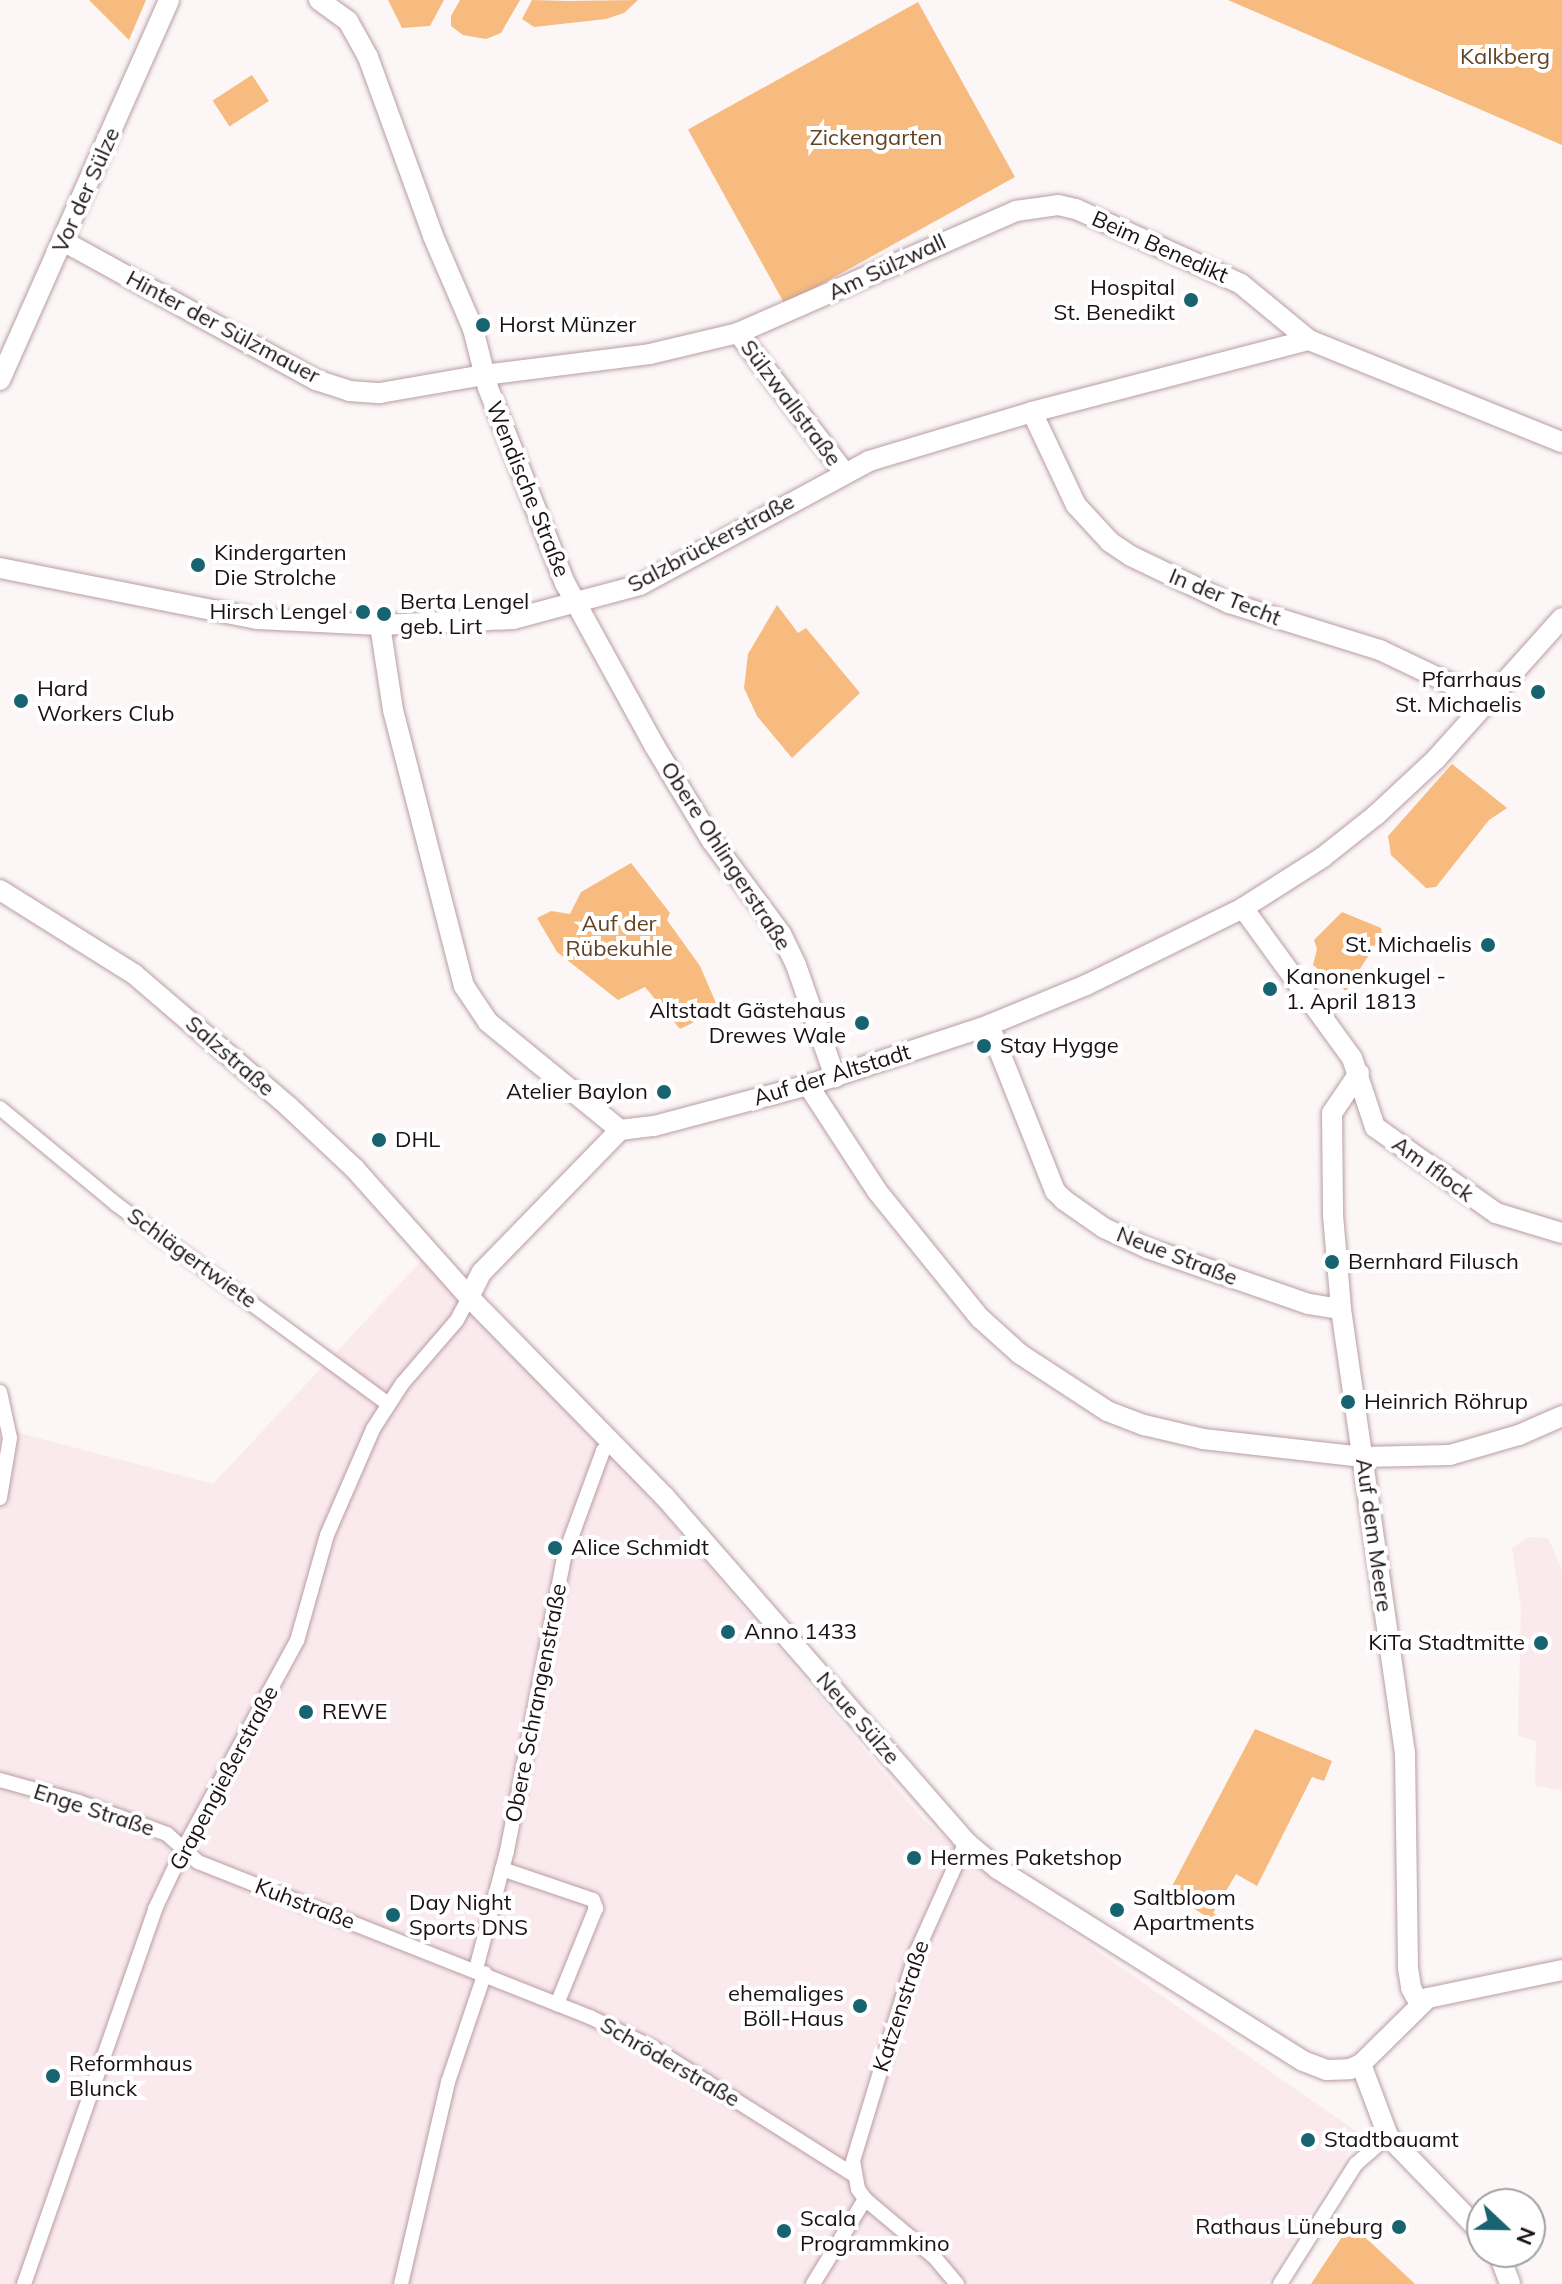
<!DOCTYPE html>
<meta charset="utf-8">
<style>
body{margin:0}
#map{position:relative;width:1562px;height:2284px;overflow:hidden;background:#fcf6f7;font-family:Mulish,sans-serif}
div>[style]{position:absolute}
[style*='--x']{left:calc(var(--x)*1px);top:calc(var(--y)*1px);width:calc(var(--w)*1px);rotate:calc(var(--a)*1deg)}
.built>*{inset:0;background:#faeaee}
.green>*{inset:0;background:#f7ba7f;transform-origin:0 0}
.roads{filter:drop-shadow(0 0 2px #b99da3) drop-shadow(0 0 2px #b99da3)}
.pedestrian>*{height:14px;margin:-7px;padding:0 7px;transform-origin:7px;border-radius:7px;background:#fff}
.minor>*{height:20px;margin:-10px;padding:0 10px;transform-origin:10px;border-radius:10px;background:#fff}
.dots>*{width:22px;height:22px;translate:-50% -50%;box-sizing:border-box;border:4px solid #fff;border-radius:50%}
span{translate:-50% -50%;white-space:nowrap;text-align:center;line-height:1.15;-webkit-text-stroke:8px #fff;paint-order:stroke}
.park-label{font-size:22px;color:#624222}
.street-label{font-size:22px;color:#1a1113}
.poi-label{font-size:22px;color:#1a1113}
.right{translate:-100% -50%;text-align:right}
.left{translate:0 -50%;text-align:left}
.north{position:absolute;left:1466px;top:2188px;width:80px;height:80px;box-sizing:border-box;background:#fff;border:2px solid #a3a0a1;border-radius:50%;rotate:112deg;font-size:22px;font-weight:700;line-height:32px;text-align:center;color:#1a1113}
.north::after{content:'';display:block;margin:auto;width:28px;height:36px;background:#17636f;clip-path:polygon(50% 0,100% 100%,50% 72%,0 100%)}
</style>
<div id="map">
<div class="built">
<div style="clip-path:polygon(425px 1257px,617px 1458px,923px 1819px,983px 1871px,1360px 2134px,1266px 2284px,0 2284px,0 1428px,213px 1484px)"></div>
<div style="clip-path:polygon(1529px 1537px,1548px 1538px,1562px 1570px,1562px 1791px,1535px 1786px,1536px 1741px,1518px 1736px,1521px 1608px,1512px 1548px)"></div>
</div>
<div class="green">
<div style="clip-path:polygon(89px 0,146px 0,129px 40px)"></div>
<div style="clip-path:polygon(388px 0,444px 0,430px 26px,402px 28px)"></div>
<div style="clip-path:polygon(460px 0,520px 0,501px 33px,486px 39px,463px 35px,451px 26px,451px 16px)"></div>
<div style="clip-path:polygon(532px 0,567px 1px,638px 0,624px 13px,606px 19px,534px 27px,522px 19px)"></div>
<div style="clip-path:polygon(1228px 0,1562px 0,1562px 145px)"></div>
<div style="left:918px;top:2px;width:200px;height:263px;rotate:61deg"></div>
<div style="left:252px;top:75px;width:31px;height:47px;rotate:57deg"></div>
<div style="clip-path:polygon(777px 605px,798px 633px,806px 628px,860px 693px,792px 758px,757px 716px,744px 688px,748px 654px)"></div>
<div style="clip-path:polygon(1452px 764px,1507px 808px,1489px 820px,1436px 887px,1426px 888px,1391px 855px,1388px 836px)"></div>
<div style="clip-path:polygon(631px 863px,670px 913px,667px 920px,700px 966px,719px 1010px,680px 1029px,645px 987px,618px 1000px,557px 952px,537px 918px,551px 911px,570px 914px,581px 892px)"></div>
<div style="clip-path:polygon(1342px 912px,1381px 928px,1382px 934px,1346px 991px,1313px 965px,1317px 949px,1314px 940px)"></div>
<div style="clip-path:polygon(1255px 1729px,1332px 1761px,1324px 1781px,1312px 1777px,1257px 1886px,1236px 1874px,1213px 1913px,1230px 1924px,1228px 1931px,1169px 1892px)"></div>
<div style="clip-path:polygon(1353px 2220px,1369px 2234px,1366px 2238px,1415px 2284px,1311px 2284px)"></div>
</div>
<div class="roads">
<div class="pedestrian">
<div style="--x:0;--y:1108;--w:151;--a:39.6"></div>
<div style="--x:116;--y:1204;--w:338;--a:36.3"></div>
<div style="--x:0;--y:1392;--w:47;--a:77.7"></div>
<div style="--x:10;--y:1438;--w:61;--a:99.5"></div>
<div style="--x:0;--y:1780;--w:82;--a:15.6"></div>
<div style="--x:79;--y:1802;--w:94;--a:20"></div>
<div style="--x:167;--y:1834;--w:42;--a:42.1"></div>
<div style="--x:198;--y:1862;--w:422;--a:21.6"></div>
<div style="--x:590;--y:2017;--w:70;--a:26.2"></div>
<div style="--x:653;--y:2048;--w:238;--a:32.3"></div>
<div style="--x:502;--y:1869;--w:96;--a:18.8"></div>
<div style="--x:593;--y:1900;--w:9;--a:69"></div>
<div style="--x:596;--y:1908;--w:104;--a:112.1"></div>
<div style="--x:476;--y:1969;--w:122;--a:-75.3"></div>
<div style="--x:507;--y:1851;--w:299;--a:-79"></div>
<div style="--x:564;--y:1557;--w:113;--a:-69.8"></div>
<div style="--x:603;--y:1451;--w:12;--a:-48"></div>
<div style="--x:24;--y:2284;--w:397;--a:-70.7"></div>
<div style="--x:155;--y:1909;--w:68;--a:-64.6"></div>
<div style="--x:184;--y:1848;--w:236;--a:-61.4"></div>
<div style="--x:297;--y:1641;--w:110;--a:-74.2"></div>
<div style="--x:327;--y:1535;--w:116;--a:-66.5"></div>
<div style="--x:373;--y:1429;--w:54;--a:-57.2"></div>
<div style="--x:402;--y:1384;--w:84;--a:-49.3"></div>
<div style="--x:457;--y:1320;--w:26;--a:-62"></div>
<div style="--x:401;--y:2284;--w:207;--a:-76.9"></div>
<div style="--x:448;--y:2082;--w:115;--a:-71.3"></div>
<div style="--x:813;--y:2284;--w:100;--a:-58.5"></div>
<div style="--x:957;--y:2284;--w:35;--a:-130"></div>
<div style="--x:934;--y:2257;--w:90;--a:-140"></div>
<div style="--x:865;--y:2199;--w:12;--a:-125"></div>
<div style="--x:858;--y:2189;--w:28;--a:-100"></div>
<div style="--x:853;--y:2161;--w:220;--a:-73.1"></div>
<div style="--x:917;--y:1951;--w:120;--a:-65.8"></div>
<div style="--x:1280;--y:2284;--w:142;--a:-57.7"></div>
<div style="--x:1356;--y:2164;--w:43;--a:-41.2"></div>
</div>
<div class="minor">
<div style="--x:319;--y:0;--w:36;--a:36"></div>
<div style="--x:348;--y:21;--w:41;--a:60.9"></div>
<div style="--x:368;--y:57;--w:190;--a:70"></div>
<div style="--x:433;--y:236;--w:101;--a:66.7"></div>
<div style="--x:473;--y:329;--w:61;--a:75.7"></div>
<div style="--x:488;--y:388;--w:210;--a:68.5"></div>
<div style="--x:565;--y:583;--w:185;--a:61.2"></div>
<div style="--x:654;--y:745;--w:112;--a:58.9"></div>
<div style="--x:712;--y:841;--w:116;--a:53.4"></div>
<div style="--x:781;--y:934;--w:34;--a:64"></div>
<div style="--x:796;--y:965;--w:119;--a:70.8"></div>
<div style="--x:63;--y:241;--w:289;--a:28.8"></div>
<div style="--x:316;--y:380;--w:35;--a:18"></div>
<div style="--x:349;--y:391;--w:31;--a:4"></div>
<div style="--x:380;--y:393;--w:106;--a:-9.8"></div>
<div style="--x:484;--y:375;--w:167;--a:-7.2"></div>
<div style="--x:650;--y:354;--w:90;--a:-13.4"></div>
<div style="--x:738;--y:333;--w:304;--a:-23.7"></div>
<div style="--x:1016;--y:211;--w:42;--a:-8.1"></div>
<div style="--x:1058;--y:205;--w:18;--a:13"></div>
<div style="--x:1076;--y:209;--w:181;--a:24.4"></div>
<div style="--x:1241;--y:284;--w:88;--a:39.5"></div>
<div style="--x:1309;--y:340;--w:273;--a:22"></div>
<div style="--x:738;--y:333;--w:175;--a:52.7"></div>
<div style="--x:0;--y:380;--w:416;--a:-66"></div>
<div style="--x:1032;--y:412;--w:103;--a:64.7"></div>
<div style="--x:1076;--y:505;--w:50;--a:47.4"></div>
<div style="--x:1110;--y:542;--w:25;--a:34"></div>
<div style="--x:1131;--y:556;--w:109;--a:25.6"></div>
<div style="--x:1229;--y:603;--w:158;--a:17.3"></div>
<div style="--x:1380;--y:650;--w:119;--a:25.5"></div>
<div style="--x:0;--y:568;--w:263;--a:11.2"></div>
<div style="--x:258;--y:619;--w:122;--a:2.8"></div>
<div style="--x:380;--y:625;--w:133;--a:-2.6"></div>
<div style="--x:513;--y:619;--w:131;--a:-15"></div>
<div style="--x:640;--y:585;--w:260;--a:-28.4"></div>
<div style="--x:869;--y:461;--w:170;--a:-16.7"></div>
<div style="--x:1032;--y:412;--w:286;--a:-14.6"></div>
<div style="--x:380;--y:625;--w:86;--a:81.3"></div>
<div style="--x:393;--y:710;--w:285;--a:75.6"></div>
<div style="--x:464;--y:986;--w:43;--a:56.3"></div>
<div style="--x:488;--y:1022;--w:171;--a:39.3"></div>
<div style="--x:0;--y:890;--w:158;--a:32.1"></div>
<div style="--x:134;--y:974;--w:204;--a:40.6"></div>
<div style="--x:289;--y:1107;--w:91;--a:43.2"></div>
<div style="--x:355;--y:1169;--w:171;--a:48.3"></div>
<div style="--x:469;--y:1297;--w:280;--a:45.6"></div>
<div style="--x:665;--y:1497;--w:458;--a:48.9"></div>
<div style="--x:966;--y:1842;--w:42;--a:40.2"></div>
<div style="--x:998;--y:1869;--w:360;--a:32.2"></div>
<div style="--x:1303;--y:2061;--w:25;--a:21"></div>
<div style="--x:1326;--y:2070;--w:24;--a:-2"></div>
<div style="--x:1350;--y:2069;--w:12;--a:-24"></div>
<div style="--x:1361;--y:2064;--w:94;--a:-44.6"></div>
<div style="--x:1428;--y:1998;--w:137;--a:-11.8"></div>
<div style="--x:1243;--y:908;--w:185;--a:54"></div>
<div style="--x:1352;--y:1058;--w:73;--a:71.6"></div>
<div style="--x:1375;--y:1127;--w:148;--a:35.4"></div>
<div style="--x:1496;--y:1213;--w:69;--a:16.9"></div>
<div style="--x:989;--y:1025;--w:179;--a:68.3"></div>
<div style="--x:1055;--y:1191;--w:13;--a:45"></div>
<div style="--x:1064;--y:1200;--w:49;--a:35"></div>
<div style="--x:1104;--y:1228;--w:47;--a:24.9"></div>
<div style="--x:1147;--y:1248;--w:171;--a:19.1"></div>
<div style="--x:1309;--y:1304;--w:32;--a:9"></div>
<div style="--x:1359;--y:1073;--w:48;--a:124"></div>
<div style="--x:1332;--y:1113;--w:102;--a:89.4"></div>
<div style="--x:1333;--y:1215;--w:94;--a:85.1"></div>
<div style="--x:1341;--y:1309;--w:449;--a:81.8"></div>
<div style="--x:1405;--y:1753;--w:215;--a:89.2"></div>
<div style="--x:1408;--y:1968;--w:20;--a:81"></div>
<div style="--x:1411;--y:1988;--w:18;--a:61"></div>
<div style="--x:808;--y:1085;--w:126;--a:56.9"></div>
<div style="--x:877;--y:1191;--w:164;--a:51"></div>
<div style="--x:980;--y:1318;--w:54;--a:42"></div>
<div style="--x:1020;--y:1354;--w:104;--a:33.2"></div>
<div style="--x:1107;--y:1411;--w:40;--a:21"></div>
<div style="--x:1144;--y:1425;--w:61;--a:13.3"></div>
<div style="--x:1203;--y:1439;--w:161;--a:6.4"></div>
<div style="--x:1363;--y:1457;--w:87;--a:-1.3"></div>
<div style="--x:1450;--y:1455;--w:72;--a:-16.2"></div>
<div style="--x:1519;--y:1435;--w:47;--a:-23.8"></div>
<div style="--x:469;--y:1297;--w:28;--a:-63"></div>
<div style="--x:482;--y:1272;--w:198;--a:-45.8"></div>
<div style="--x:620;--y:1130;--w:34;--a:-7"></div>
<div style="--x:654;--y:1126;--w:159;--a:-14.9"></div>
<div style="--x:808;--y:1085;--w:191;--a:-18.3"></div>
<div style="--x:989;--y:1025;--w:105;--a:-22.4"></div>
<div style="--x:1086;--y:985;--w:175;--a:-26.1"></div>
<div style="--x:1243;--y:908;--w:95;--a:-32.5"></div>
<div style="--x:1323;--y:857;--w:68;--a:-38.4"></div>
<div style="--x:1376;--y:815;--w:82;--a:-43"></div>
<div style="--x:1436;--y:759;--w:189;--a:-48.2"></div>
<div style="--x:1361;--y:2064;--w:77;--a:69.4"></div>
<div style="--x:1388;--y:2136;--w:135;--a:45.9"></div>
<div style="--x:1498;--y:2252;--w:34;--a:69"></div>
</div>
</div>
<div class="dots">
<div style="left:1191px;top:300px;background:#17636f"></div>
<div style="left:483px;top:325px;background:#17636f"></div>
<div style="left:198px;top:565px;background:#17636f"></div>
<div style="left:363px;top:612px;background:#17636f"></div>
<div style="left:384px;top:614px;background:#17636f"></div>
<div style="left:1538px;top:692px;background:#17636f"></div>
<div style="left:21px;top:701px;background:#17636f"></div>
<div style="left:1488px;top:945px;background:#17636f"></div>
<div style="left:1270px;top:989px;background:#17636f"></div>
<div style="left:862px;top:1023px;background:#17636f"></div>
<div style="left:984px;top:1046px;background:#17636f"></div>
<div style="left:664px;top:1092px;background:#17636f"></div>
<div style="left:379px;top:1140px;background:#17636f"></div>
<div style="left:1332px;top:1262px;background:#17636f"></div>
<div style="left:1348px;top:1402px;background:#17636f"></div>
<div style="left:555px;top:1548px;background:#17636f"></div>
<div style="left:728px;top:1632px;background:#17636f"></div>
<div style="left:1541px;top:1643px;background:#17636f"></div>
<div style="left:306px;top:1712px;background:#17636f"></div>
<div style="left:914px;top:1858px;background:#17636f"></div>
<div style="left:1117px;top:1910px;background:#17636f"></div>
<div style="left:393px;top:1915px;background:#17636f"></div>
<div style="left:860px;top:2006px;background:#17636f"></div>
<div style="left:53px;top:2076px;background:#17636f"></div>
<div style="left:1308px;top:2140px;background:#17636f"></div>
<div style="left:1399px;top:2227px;background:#17636f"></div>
<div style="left:784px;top:2231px;background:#17636f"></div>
</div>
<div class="park-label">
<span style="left:1505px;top:57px">Kalkberg</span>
<span style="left:876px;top:138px">Zickengarten</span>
<span style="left:619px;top:936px">Auf der<br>Rübekuhle</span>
</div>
<div class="street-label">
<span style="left:86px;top:190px;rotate:-66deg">Vor der Sülze</span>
<span style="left:1160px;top:247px;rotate:24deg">Beim Benedikt</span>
<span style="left:887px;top:267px;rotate:-25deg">Am Sülzwall</span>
<span style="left:223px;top:327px;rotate:28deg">Hinter der Sülzmauer</span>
<span style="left:791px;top:403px;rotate:53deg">Sülzwallstraße</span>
<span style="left:528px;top:489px;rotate:68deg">Wendische Straße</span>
<span style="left:711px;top:543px;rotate:-28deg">Salzbrückerstraße</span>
<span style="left:1225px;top:597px;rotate:22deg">In der Techt</span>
<span style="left:726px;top:856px;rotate:57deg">Obere Ohlingerstraße</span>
<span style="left:230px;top:1056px;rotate:41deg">Salzstraße</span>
<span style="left:832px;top:1075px;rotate:-17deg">Auf der Altstadt</span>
<span style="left:1433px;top:1169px;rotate:36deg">Am Iflock</span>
<span style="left:1177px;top:1256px;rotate:21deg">Neue Straße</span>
<span style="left:192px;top:1258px;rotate:36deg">Schlägertwiete</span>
<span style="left:1374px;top:1535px;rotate:82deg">Auf dem Meere</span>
<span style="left:536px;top:1703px;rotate:-79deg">Obere Schrangenstraße</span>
<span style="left:858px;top:1718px;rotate:49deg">Neue Sülze</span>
<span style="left:224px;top:1778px;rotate:-62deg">Grapengießerstraße</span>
<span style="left:94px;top:1810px;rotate:18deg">Enge Straße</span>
<span style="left:305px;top:1904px;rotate:21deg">Kuhstraße</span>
<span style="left:901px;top:2006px;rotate:-72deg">Katzenstraße</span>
<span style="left:670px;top:2062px;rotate:30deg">Schröderstraße</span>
</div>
<div class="poi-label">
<span class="right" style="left:1175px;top:300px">Hospital<br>St. Benedikt</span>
<span class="left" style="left:499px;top:325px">Horst Münzer</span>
<span class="left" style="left:214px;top:565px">Kindergarten<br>Die Strolche</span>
<span class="left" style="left:400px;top:614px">Berta Lengel<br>geb. Lirt</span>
<span class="right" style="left:347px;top:612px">Hirsch Lengel</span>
<span class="right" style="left:1522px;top:692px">Pfarrhaus<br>St. Michaelis</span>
<span class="left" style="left:37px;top:701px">Hard<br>Workers Club</span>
<span class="right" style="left:1472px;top:945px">St. Michaelis</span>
<span class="left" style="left:1286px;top:989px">Kanonenkugel -<br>1. April 1813</span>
<span class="right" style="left:846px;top:1023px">Altstadt Gästehaus<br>Drewes Wale</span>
<span class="left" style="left:1000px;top:1046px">Stay Hygge</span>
<span class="right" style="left:648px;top:1092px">Atelier Baylon</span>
<span class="left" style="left:395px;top:1140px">DHL</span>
<span class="left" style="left:1348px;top:1262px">Bernhard Filusch</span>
<span class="left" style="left:1364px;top:1402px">Heinrich Röhrup</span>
<span class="left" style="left:571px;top:1548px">Alice Schmidt</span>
<span class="left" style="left:744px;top:1632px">Anno 1433</span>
<span class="right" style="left:1525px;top:1643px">KiTa Stadtmitte</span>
<span class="left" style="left:322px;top:1712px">REWE</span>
<span class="left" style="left:930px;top:1858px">Hermes Paketshop</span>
<span class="left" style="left:1133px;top:1910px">Saltbloom<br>Apartments</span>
<span class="left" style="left:409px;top:1915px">Day Night<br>Sports DNS</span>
<span class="right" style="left:844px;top:2006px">ehemaliges<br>Böll-Haus</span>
<span class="left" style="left:69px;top:2076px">Reformhaus<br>Blunck</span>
<span class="left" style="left:1324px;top:2140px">Stadtbauamt</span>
<span class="left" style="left:800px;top:2231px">Scala<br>Programmkino</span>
<span class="right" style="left:1383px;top:2227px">Rathaus Lüneburg</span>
</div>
<div class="north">N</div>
</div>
